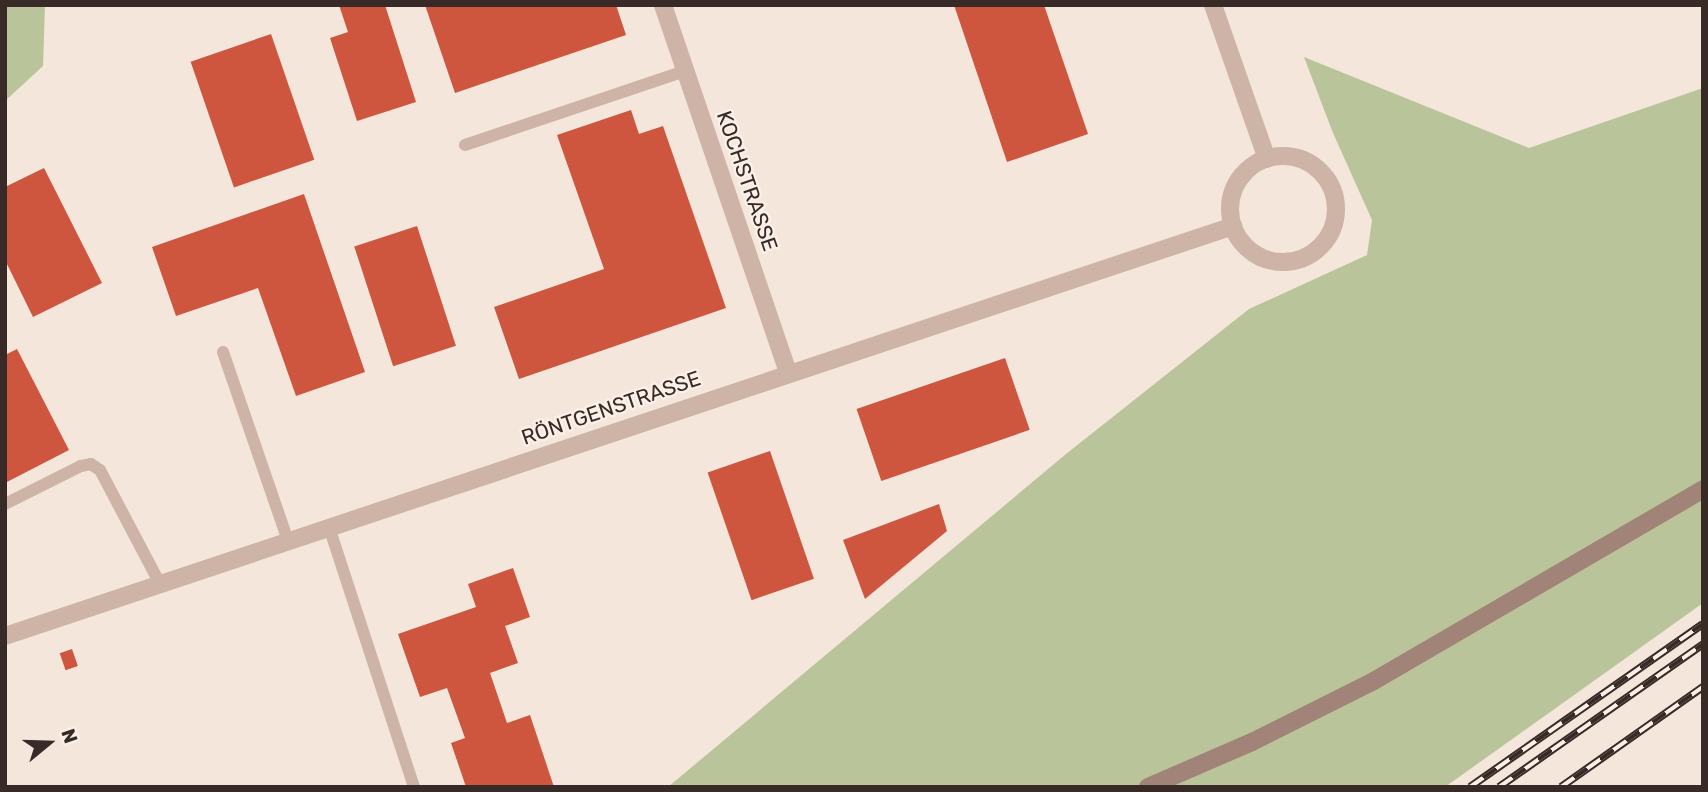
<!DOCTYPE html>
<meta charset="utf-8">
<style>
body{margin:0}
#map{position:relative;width:1708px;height:792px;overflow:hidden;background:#f4e6db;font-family:Rubik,sans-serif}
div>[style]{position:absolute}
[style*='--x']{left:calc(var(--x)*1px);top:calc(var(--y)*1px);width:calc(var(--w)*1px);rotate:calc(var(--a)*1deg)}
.green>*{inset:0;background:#b9c49a}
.building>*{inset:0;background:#ce553e;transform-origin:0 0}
.service>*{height:12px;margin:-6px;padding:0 6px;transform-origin:6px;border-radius:6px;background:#cdb4a6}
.minor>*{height:18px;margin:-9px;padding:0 9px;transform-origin:9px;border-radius:9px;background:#cdb4a6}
.minor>.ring{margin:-9px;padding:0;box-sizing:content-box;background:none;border:18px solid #cdb4a6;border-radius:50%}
.secondary>*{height:18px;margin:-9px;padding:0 9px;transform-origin:9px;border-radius:9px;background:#a18377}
.rail>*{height:8px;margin-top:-4px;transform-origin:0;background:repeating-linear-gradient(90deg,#fbf0e8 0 16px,#382b27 0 32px);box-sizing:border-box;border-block:2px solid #382b27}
span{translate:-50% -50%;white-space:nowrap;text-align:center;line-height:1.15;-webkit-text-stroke:5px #fbf0e8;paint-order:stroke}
.street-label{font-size:21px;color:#382b27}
.frame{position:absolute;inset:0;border:7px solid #382b27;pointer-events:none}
.north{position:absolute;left:14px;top:708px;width:70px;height:70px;-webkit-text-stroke:5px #fbf0e8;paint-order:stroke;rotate:71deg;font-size:19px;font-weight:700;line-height:28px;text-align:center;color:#382b27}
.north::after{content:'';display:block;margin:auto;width:24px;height:32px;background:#382b27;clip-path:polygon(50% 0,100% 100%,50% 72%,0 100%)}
</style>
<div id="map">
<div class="green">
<div style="clip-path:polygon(5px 5px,45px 5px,43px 66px,5px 101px)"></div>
<div style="clip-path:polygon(1304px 57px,1529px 148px,1703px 88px,1703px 603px,1445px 787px,668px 787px,1066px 454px,1249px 309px,1367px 255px,1372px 220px,1333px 133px)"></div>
</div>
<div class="building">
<div style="clip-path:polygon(339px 5px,385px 5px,416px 102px,357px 121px,330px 38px,348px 32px)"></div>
<div style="clip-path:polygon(425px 5px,616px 5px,626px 35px,455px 93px)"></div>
<div style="clip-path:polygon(954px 5px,1044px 5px,1088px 134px,1007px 162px)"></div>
<div style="left:271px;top:34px;width:133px;height:85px;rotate:71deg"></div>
<div style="clip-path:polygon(631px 110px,639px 134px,663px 126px,726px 308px,519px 379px,494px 307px,604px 269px,557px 135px)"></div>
<div style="clip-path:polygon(44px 168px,102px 283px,33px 317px,5px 260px,5px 187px)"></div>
<div style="clip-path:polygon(304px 194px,365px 372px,296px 396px,258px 288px,176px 316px,152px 247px)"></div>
<div style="left:417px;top:226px;width:126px;height:66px;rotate:72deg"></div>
<div style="clip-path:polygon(17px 349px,69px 450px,5px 483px,5px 355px)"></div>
<div style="left:1005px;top:358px;width:76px;height:157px;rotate:71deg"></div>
<div style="left:770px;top:451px;width:135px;height:66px;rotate:71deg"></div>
<div style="clip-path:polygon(939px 504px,947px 531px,865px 599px,843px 540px)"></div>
<div style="clip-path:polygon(513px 568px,530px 617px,505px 626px,518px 663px,490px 673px,507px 723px,530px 715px,554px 787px,466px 787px,451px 743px,465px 738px,447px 688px,420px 697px,398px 634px,476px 607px,468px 584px)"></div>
<div style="left:72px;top:649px;width:18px;height:13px;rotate:71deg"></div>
</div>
<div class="service">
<div style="--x:465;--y:145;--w:232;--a:-18.6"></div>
<div style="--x:223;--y:352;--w:200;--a:71"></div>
<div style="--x:5;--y:504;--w:85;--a:-26.6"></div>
<div style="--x:81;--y:466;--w:10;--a:-11"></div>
<div style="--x:91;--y:464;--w:11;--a:34"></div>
<div style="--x:100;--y:470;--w:129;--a:62.2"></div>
<div style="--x:329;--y:527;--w:274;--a:71.9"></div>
</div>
<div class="minor">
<div style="--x:663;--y:5;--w:388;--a:71.2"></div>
<div style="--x:1213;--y:5;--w:163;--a:70.7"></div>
<div class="ring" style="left:1230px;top:156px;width:88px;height:88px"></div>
<div style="--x:5;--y:636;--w:1295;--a:-18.46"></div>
</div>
<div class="secondary">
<div style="--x:1148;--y:787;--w:113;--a:-23.4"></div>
<div style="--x:1252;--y:742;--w:134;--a:-26.6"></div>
<div style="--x:1372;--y:682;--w:383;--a:-30.2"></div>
</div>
<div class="rail">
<div style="--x:1470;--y:787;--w:284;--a:-35"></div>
<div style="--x:1499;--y:787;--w:249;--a:-35"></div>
<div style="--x:1561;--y:787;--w:174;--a:-35.2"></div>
</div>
<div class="street-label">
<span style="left:747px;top:181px;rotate:71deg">KOCHSTRASSE</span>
<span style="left:611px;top:408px;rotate:-19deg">RÖNTGENSTRASSE</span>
</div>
<div class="frame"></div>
<div class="north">N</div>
</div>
